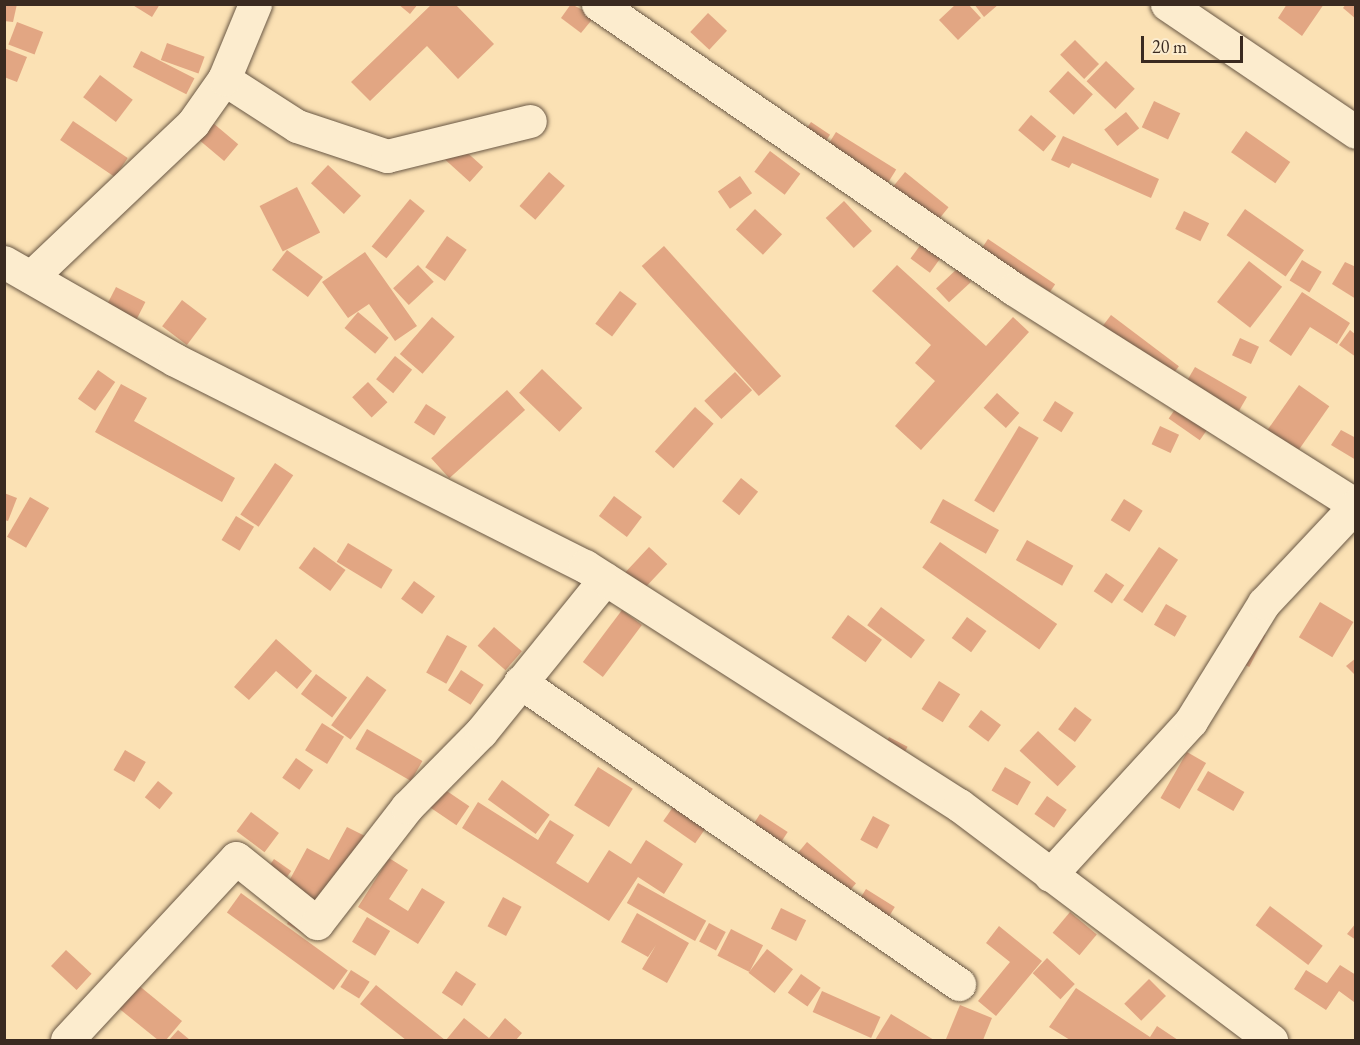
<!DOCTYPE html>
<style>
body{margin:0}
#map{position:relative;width:1360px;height:1045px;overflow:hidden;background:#fbe1b4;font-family:"EB Garamond",serif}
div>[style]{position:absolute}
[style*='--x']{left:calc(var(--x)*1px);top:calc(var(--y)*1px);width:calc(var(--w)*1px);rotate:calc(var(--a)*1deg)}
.building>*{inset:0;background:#e2a683;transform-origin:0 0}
.roads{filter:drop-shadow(0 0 2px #6a5845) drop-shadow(0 0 2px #6a5845)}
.street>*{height:33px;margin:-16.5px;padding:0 16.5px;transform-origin:16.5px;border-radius:16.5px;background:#fcecce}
.secondary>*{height:33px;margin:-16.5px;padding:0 16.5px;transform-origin:16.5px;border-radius:16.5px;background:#fcecce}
span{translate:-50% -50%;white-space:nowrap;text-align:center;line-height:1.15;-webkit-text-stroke:4.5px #fcecce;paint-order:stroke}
.frame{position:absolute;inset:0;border:6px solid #3a2a20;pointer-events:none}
.scale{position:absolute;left:1141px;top:36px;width:102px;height:27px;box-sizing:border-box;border:3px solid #3a2a20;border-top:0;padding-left:8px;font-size:18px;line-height:21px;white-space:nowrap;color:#3a2a20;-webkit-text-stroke:4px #fcecce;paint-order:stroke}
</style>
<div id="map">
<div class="building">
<div style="clip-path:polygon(4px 4px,17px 4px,13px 22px,4px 21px)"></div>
<div style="clip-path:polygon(131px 4px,160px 4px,152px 17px)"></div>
<div style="clip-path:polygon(398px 4px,418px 4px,410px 14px)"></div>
<div style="clip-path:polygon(432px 4px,455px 4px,494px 44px,458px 79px,427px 46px,370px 101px,351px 82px)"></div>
<div style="clip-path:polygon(571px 4px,595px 16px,581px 33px,561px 18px)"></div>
<div style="clip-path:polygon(956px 4px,968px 4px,981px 18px,958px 40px,939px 20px)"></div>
<div style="clip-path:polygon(974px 4px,999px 4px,984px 17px)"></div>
<div style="clip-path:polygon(1287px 4px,1324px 4px,1302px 36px,1278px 18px)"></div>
<div style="clip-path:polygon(1346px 4px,1356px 4px,1356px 19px,1343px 8px)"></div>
<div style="left:708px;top:13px;width:26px;height:26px;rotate:43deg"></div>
<div style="left:17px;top:22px;width:28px;height:24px;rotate:21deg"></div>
<div style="left:1075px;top:40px;width:34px;height:21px;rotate:45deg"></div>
<div style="left:167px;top:43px;width:40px;height:18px;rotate:20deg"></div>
<div style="clip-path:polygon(4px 48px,27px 57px,17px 82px,4px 77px)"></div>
<div style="left:141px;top:51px;width:60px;height:18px;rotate:27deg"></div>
<div style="left:1106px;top:61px;width:40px;height:28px;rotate:44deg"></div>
<div style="left:1068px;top:71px;width:34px;height:28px;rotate:43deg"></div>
<div style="left:100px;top:75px;width:41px;height:28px;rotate:37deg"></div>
<div style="left:1154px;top:101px;width:29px;height:29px;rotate:25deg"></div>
<div style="left:1126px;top:112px;width:21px;height:28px;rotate:51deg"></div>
<div style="left:1031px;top:115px;width:33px;height:20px;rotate:40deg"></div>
<div style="left:73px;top:121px;width:66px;height:23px;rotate:34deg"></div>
<div style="left:811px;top:122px;width:23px;height:20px;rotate:34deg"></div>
<div style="left:213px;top:123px;width:33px;height:22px;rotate:40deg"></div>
<div style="left:1246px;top:131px;width:54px;height:26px;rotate:35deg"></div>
<div style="left:836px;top:132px;width:71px;height:29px;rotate:32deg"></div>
<div style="clip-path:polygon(1063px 136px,1159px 179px,1151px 198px,1072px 163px,1069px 168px,1051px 160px)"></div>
<div style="left:452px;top:139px;width:42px;height:20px;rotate:42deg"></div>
<div style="left:770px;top:151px;width:38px;height:26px;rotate:37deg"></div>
<div style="left:328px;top:165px;width:45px;height:25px;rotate:43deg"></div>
<div style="left:549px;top:172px;width:21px;height:45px;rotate:41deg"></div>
<div style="left:905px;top:172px;width:56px;height:30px;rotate:39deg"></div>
<div style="left:740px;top:176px;width:21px;height:27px;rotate:55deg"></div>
<div style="left:297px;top:187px;width:51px;height:42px;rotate:63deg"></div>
<div style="left:410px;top:199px;width:19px;height:61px;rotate:39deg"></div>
<div style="left:844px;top:201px;width:41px;height:25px;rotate:47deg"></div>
<div style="left:755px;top:209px;width:37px;height:28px;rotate:43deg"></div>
<div style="left:1245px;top:209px;width:72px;height:32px;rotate:35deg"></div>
<div style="left:1184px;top:211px;width:28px;height:20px;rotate:26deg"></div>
<div style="left:447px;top:236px;width:24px;height:38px;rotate:35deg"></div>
<div style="left:988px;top:239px;width:81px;height:28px;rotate:34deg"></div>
<div style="left:924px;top:240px;width:24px;height:23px;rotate:36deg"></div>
<div style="left:664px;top:246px;width:175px;height:30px;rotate:48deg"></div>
<div style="left:287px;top:250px;width:45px;height:25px;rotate:37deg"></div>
<div style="clip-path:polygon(365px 252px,417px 326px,395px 341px,369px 304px,348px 318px,322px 282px)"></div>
<div style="left:1302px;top:260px;width:23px;height:24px;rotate:31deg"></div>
<div style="left:1249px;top:261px;width:42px;height:52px;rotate:38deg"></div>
<div style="clip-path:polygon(1345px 262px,1356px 267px,1356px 299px,1332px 284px)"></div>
<div style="left:418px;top:265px;width:23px;height:34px;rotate:47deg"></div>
<div style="clip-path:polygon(897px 265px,986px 346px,1013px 317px,1029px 332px,921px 450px,895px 426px,935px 381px,915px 363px,931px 345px,872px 291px)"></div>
<div style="left:958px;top:268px;width:19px;height:30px;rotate:47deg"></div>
<div style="left:116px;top:287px;width:33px;height:21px;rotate:27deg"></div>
<div style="left:620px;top:291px;width:21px;height:41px;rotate:37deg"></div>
<div style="clip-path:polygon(1302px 292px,1350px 323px,1337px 344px,1310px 327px,1291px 356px,1269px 341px)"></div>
<div style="left:182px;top:300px;width:31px;height:33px;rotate:37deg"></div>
<div style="left:358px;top:312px;width:40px;height:21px;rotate:40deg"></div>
<div style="left:1111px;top:315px;width:85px;height:26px;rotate:37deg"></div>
<div style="left:432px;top:317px;width:30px;height:49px;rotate:41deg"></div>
<div style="clip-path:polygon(1350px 330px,1356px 335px,1356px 357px,1339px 345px)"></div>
<div style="left:1240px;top:338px;width:21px;height:19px;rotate:25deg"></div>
<div style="left:395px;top:356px;width:22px;height:30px;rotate:39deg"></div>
<div style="left:1195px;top:367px;width:60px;height:31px;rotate:30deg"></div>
<div style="left:542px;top:369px;width:56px;height:33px;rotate:44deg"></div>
<div style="left:98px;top:370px;width:21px;height:35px;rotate:35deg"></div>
<div style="left:735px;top:372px;width:25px;height:42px;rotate:47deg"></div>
<div style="left:368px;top:382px;width:28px;height:22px;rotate:46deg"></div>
<div style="clip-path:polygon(121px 384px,147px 398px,134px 421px,235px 478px,222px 502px,95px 432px)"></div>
<div style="left:1299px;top:385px;width:37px;height:73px;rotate:35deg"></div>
<div style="left:507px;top:390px;width:27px;height:102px;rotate:48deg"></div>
<div style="left:997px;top:393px;width:30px;height:20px;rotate:42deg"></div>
<div style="left:1183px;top:398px;width:38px;height:25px;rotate:35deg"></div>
<div style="left:1055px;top:401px;width:22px;height:23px;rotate:32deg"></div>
<div style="left:426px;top:404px;width:24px;height:22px;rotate:33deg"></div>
<div style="left:695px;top:407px;width:25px;height:60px;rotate:42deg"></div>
<div style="left:1019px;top:426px;width:23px;height:87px;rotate:31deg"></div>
<div style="left:1160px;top:426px;width:21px;height:20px;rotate:25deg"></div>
<div style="clip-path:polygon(1341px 430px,1356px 438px,1356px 460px,1331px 445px)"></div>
<div style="left:275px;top:463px;width:22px;height:62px;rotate:34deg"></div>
<div style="left:741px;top:478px;width:22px;height:30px;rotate:39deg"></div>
<div style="clip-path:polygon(4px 493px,17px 498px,8px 521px,4px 520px)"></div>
<div style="left:614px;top:496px;width:35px;height:25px;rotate:37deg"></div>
<div style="left:30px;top:497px;width:22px;height:46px;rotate:30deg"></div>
<div style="left:943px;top:499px;width:64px;height:27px;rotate:29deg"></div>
<div style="left:1124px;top:499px;width:22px;height:25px;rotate:32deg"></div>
<div style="left:236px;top:516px;width:21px;height:28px;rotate:31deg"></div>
<div style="left:1027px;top:540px;width:53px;height:23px;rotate:29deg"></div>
<div style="left:940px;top:542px;width:143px;height:31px;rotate:35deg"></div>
<div style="left:348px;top:543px;width:52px;height:22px;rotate:31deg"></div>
<div style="left:314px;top:547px;width:39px;height:26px;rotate:36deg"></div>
<div style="left:649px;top:547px;width:25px;height:37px;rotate:43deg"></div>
<div style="left:1159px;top:547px;width:23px;height:64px;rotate:34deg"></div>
<div style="left:1106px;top:573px;width:22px;height:22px;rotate:34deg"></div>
<div style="left:414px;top:581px;width:26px;height:22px;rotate:36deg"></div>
<div style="left:1320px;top:602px;width:39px;height:41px;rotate:31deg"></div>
<div style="left:1166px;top:604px;width:24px;height:24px;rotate:30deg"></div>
<div style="left:881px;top:607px;width:55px;height:23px;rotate:37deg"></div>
<div style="left:622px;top:610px;width:25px;height:65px;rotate:37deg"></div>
<div style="left:848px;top:615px;width:42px;height:28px;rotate:36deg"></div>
<div style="left:967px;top:617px;width:24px;height:26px;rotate:36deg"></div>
<div style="left:1246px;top:625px;width:22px;height:36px;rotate:27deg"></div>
<div style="left:494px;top:627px;width:37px;height:25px;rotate:41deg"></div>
<div style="left:447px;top:635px;width:23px;height:43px;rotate:29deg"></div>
<div style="clip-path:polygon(276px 639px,312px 671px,297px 689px,276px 671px,249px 700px,234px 687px)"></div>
<div style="clip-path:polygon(1356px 658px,1356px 676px,1346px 666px)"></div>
<div style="left:461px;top:670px;width:27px;height:24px;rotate:33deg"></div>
<div style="left:316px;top:674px;width:39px;height:25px;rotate:37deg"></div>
<div style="left:367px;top:676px;width:24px;height:61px;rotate:36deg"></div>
<div style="left:939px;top:681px;width:25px;height:33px;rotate:32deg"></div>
<div style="left:1075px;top:707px;width:21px;height:28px;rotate:37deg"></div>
<div style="left:981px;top:710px;width:25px;height:21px;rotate:37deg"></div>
<div style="left:322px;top:723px;width:26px;height:32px;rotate:32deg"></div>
<div style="left:367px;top:729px;width:64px;height:23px;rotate:30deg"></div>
<div style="left:1038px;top:731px;width:52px;height:27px;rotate:43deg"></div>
<div style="left:889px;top:737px;width:21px;height:20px;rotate:28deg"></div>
<div style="left:125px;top:750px;width:24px;height:23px;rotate:30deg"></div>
<div style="left:1187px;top:752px;width:22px;height:53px;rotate:30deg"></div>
<div style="left:296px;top:758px;width:21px;height:24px;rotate:35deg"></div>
<div style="left:598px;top:767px;width:41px;height:45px;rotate:32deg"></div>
<div style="left:1005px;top:767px;width:30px;height:27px;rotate:30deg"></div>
<div style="left:1208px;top:771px;width:42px;height:22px;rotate:30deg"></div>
<div style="left:502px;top:780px;width:59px;height:24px;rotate:36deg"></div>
<div style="left:158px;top:781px;width:19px;height:21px;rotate:39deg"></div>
<div style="left:432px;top:781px;width:45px;height:23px;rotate:34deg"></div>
<div style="left:1047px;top:796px;width:24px;height:22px;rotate:35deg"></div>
<div style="clip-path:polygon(478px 802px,538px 840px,550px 820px,574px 835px,556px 863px,588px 883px,609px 850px,631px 864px,646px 840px,683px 864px,664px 894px,638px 877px,609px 921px,462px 828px)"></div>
<div style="left:673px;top:807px;width:39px;height:17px;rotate:35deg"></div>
<div style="left:251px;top:812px;width:35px;height:24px;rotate:37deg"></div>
<div style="left:760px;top:814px;width:33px;height:22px;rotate:33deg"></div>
<div style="left:873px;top:816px;width:19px;height:27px;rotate:28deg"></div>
<div style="clip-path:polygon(347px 827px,379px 843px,308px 936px,287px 924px,298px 902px,282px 894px,307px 848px,329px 860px)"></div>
<div style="left:807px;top:842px;width:64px;height:24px;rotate:40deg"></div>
<div style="clip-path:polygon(389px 858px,408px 870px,389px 899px,408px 911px,422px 888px,445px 902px,418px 944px,358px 907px)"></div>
<div style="left:274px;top:859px;width:21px;height:39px;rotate:35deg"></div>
<div style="left:638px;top:883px;width:78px;height:23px;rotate:29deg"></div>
<div style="left:866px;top:889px;width:34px;height:27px;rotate:32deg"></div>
<div style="left:241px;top:893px;width:132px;height:24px;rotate:36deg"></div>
<div style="left:503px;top:897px;width:21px;height:33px;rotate:28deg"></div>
<div style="left:1270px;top:906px;width:66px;height:24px;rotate:37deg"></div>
<div style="left:781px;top:908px;width:28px;height:23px;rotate:26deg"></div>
<div style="left:1070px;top:912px;width:35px;height:27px;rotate:40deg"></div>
<div style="clip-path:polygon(637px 913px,689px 943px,667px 983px,642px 969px,656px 945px,648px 957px,621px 942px)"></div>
<div style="left:367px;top:917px;width:27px;height:29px;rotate:31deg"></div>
<div style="left:709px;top:923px;width:19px;height:21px;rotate:28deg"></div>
<div style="clip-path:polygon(1356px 923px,1356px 940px,1347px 934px)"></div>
<div style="clip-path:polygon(999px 926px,1042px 961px,996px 1016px,978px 1001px,1010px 962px,986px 943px)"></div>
<div style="left:731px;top:929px;width:36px;height:30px;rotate:27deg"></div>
<div style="left:767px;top:949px;width:33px;height:30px;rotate:38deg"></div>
<div style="left:66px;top:950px;width:35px;height:22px;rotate:43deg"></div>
<div style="left:1047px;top:958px;width:38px;height:21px;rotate:43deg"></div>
<div style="clip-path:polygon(1340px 965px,1356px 975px,1354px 1002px,1339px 991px,1326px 1010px,1294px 989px,1306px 970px,1327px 983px)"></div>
<div style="clip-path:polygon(120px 970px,182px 1021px,166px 1040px,158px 1040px,101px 994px)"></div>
<div style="left:351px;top:970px;width:22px;height:20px;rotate:32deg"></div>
<div style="left:456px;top:971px;width:24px;height:26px;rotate:33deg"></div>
<div style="left:801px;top:974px;width:24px;height:23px;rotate:35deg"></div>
<div style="left:1149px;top:979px;width:24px;height:35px;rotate:45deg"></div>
<div style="clip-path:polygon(376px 985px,445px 1040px,406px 1040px,360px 1004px)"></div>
<div style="clip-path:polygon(1076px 988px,1150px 1037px,1157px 1026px,1178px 1040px,1070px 1040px,1049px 1027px)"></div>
<div style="left:822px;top:991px;width:64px;height:23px;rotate:24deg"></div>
<div style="clip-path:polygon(960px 1005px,992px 1018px,983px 1040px,946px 1039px)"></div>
<div style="clip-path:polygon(891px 1014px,934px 1040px,875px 1040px)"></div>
<div style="clip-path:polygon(464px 1018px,489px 1038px,505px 1018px,522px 1033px,516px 1040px,446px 1040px)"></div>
<div style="clip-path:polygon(178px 1030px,190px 1040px,169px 1040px)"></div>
</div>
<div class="roads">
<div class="street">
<div style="--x:598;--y:4;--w:504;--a:34.41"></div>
<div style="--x:1014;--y:289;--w:404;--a:32.3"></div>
<div style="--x:1167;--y:4;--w:228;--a:34.1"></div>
<div style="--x:224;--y:79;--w:87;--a:32.8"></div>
<div style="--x:297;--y:126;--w:95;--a:18.4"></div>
<div style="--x:387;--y:156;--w:147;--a:-13.8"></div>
<div style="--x:31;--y:277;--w:224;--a:-43.5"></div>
<div style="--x:193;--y:123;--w:54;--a:-54.8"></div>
<div style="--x:224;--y:79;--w:81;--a:-67.5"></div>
<div style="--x:520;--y:682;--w:533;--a:34.53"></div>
<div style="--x:67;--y:1040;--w:248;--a:-47.1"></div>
<div style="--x:236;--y:858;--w:104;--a:38.7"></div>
<div style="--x:317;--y:923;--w:147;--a:-52.2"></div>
<div style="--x:407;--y:807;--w:105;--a:-45.4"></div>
<div style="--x:481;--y:732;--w:197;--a:-51"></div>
</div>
<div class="secondary">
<div style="--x:4;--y:262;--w:197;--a:29.8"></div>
<div style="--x:175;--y:360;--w:459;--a:26.7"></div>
<div style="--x:585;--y:566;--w:444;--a:32.6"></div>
<div style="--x:959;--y:805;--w:391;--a:37"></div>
<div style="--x:1050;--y:875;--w:209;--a:-47.5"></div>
<div style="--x:1191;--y:721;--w:139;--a:-58.3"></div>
<div style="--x:1264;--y:603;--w:134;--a:-46.8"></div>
</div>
</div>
<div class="frame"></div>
<div class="scale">20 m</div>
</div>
